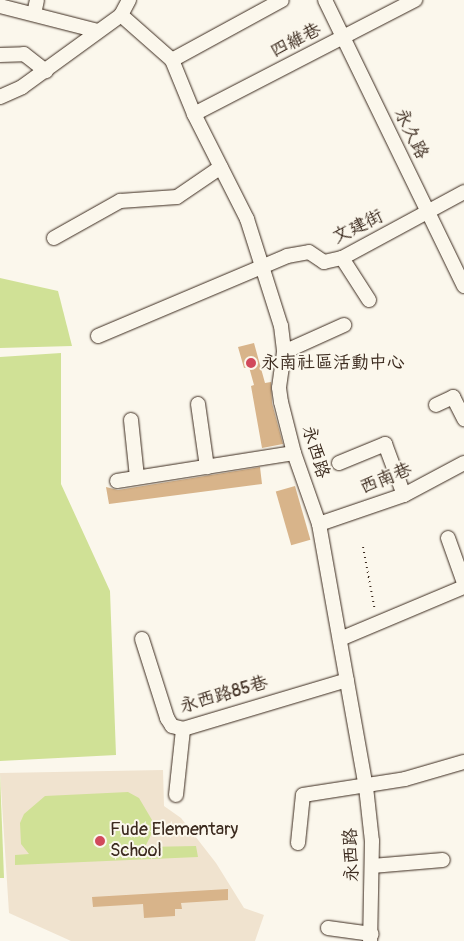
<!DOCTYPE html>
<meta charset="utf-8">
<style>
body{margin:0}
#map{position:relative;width:464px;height:941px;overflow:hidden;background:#fbf7ec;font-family:Pangolin,"LXGW WenKai TC",sans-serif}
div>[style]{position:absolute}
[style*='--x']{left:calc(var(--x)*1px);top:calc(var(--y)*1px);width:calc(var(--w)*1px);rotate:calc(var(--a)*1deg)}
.built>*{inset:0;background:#f0e3cf}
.green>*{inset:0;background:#d0e196}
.building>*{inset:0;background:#d8b48a;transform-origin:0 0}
.path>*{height:2px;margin-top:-1px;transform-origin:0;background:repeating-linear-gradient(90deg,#3b2a1e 0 1px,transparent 0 5px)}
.roads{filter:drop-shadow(0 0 1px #3b2a1e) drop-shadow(0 0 1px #3b2a1e)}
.minor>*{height:14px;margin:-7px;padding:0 7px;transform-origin:7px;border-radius:7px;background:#fbf7ec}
.dots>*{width:14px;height:14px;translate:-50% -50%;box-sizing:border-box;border:2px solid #fbf7ec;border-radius:50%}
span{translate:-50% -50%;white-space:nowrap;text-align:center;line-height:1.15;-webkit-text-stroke:4px #fbf7ec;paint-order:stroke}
.street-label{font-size:18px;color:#3b2a1e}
.poi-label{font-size:18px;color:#3b2a1e}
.left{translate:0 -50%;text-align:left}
</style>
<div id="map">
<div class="built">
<div style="clip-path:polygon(163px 770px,164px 806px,181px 818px,216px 863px,244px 908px,264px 915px,255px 941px,71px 941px,9px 913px,0 773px)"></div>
</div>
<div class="green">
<div style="clip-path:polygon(0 278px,58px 291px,72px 346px,0 348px)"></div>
<div style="clip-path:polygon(61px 353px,61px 484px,110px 591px,116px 755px,0 761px,0 357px)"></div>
<div style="clip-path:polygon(0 774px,4px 878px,0 878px)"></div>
<div style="clip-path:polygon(128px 792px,139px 798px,152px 820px,153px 831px,145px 847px,196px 846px,198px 857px,15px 865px,15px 855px,29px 854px,21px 844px,20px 823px,24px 814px,45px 796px)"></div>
</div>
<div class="building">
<div style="clip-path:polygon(254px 343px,265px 383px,271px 382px,272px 403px,283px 444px,262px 448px,251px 386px,254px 385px,249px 367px,244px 368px,238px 347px)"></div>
<div style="clip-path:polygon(260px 467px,262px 484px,109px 504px,106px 487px,118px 490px)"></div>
<div style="left:295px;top:486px;width:56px;height:20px;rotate:74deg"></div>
<div style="clip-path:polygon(228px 889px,228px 900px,181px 903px,182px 909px,175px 909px,175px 916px,144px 918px,143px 904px,93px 907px,92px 897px)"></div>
</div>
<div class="path">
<div style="--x:363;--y:547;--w:65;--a:79.4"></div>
</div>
<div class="roads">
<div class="minor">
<div style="--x:325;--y:0;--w:318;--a:64.1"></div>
<div style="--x:0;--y:6;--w:101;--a:14.3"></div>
<div style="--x:34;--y:14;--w:14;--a:-78"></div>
<div style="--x:121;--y:15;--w:68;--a:41.4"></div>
<div style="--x:172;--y:60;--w:58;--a:67.8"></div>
<div style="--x:194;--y:114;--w:118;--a:63.2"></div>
<div style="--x:247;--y:219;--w:112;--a:72.4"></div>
<div style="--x:281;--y:326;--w:26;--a:83"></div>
<div style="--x:284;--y:352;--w:36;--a:98"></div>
<div style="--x:279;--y:388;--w:14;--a:82"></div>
<div style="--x:281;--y:402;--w:53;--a:75.7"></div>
<div style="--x:294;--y:453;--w:75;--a:70.6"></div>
<div style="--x:319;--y:524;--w:267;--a:79.9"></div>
<div style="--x:366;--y:787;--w:54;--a:83.7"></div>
<div style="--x:372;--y:841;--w:100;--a:91.1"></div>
<div style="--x:0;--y:55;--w:24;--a:-2"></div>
<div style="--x:24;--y:54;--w:28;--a:38"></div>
<div style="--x:172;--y:60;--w:125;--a:-28.6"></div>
<div style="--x:0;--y:97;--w:24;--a:-24"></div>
<div style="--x:22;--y:87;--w:122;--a:-36"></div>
<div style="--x:121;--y:15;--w:17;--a:-62"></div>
<div style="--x:194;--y:114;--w:249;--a:-27.3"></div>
<div style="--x:54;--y:238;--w:76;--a:-29.3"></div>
<div style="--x:120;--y:201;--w:57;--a:-4"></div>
<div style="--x:177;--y:197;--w:53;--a:-34.3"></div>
<div style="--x:342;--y:258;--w:50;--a:57.3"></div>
<div style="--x:98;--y:336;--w:205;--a:-22.9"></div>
<div style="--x:287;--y:256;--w:22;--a:-10"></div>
<div style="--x:309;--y:252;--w:18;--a:34"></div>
<div style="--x:324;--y:262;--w:18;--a:-13"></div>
<div style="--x:342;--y:258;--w:139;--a:-28.4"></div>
<div style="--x:284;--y:352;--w:66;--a:-24.2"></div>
<div style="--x:198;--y:404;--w:64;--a:81.9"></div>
<div style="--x:436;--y:405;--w:19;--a:-25"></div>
<div style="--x:453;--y:397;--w:25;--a:63"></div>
<div style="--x:131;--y:420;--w:57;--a:84"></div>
<div style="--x:339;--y:463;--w:50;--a:-22.4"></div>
<div style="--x:385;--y:444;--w:54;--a:69.6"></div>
<div style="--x:117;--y:481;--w:179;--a:-9"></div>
<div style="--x:319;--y:524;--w:90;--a:-18.8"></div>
<div style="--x:404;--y:495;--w:68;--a:-28.1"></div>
<div style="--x:448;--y:538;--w:48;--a:70.4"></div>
<div style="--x:142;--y:639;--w:83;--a:72.4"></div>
<div style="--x:167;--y:718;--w:9;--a:58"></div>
<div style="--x:172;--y:726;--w:11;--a:15"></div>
<div style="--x:183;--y:729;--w:171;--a:-16.6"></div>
<div style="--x:340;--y:639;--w:134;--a:-22.8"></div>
<div style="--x:176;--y:795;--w:66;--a:-83.9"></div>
<div style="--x:298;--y:843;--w:48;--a:-84.1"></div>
<div style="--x:303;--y:795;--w:103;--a:-8.9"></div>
<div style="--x:405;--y:779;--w:61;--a:-16.1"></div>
<div style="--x:372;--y:866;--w:71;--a:-4.8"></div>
<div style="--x:328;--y:928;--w:44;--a:7.8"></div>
</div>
</div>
<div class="dots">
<div style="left:251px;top:363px;background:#d1495b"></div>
<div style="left:100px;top:841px;background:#d1495b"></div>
</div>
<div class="street-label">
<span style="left:296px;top:41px;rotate:-27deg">四維巷</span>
<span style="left:411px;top:134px;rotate:64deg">永久路</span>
<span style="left:358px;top:227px;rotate:-26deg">文建街</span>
<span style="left:315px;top:452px;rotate:73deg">永西路</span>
<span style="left:386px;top:479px;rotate:-22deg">西南巷</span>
<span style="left:224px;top:695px;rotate:-16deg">永西路85巷</span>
<span style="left:352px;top:855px;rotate:-92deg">永西路</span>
</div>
<div class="poi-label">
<span class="left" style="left:261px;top:363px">永南社區活動中心</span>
<span class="left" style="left:110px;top:841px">Fude Elementary<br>School</span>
</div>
</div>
